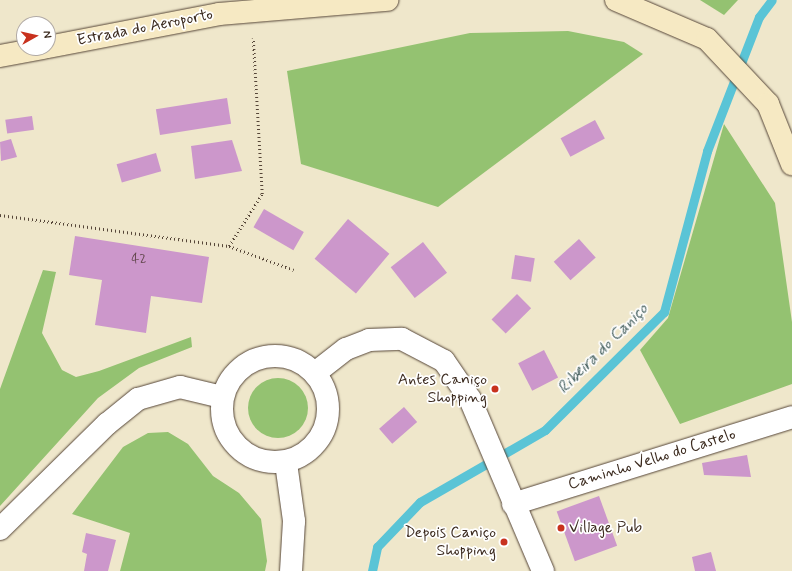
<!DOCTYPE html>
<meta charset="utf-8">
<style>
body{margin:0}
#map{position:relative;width:792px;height:571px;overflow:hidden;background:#efe7cb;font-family:Mynerve,sans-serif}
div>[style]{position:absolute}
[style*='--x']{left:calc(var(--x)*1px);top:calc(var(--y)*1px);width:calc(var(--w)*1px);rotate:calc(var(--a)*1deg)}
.green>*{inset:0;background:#94c271}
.round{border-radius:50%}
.stream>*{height:9px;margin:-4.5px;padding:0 4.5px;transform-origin:4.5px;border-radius:4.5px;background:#5ac4d6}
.building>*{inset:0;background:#cc97cb;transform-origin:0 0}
.path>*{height:2.5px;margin-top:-1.25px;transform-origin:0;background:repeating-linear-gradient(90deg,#564638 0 1px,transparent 0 4px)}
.roads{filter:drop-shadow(0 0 1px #564638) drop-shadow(0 0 1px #564638)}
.minor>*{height:22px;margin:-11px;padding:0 11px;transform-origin:11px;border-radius:11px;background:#fff}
.tertiary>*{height:22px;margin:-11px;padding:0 11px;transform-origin:11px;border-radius:11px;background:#fff}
.tertiary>.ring{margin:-11px;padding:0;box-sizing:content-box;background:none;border:22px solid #fff;border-radius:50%}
.secondary>*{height:22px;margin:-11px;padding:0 11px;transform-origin:11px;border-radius:11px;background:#f6e9c3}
.dots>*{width:11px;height:11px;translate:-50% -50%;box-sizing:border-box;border:2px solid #fff;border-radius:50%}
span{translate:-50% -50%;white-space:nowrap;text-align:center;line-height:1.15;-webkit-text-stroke:3.5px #fff;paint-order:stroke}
.number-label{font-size:14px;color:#5f4549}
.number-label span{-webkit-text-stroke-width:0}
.street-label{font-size:16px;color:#3b2a1e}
.poi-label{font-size:16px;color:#3b2a1e}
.right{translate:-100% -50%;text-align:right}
.left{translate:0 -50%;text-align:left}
.water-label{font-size:17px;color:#46605e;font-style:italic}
.north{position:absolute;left:16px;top:16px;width:40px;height:40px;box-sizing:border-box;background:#fff;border:1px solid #b1aaa5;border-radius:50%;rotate:82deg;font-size:11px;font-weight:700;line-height:16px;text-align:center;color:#3b2a1e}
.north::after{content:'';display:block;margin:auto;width:14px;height:18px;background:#c8321e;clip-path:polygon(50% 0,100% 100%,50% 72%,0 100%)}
</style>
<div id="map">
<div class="green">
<div style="clip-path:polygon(700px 0,738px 0,724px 15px)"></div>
<div style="clip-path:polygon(568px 31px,624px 42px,643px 54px,438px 207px,301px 164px,287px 71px,470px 33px)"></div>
<div style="clip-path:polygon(724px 124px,775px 203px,792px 322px,792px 384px,680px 424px,640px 350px,668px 318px)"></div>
<div style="clip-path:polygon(43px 270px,56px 272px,42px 333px,62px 370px,76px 377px,99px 371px,191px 337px,192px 347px,139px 368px,98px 398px,0 506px,0 389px)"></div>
<div class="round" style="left:248px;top:378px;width:60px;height:60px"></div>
<div style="clip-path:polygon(168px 432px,188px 444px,213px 476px,239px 493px,261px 519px,267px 561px,265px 571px,120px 571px,130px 533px,72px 514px,123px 447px,148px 433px)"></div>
</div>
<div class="stream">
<div style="--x:372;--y:571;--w:25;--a:-78"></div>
<div style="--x:377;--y:547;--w:62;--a:-46.3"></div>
<div style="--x:420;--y:502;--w:144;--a:-29.9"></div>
<div style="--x:545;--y:430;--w:168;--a:-44.8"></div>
<div style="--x:664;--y:312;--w:167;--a:-75"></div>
<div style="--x:707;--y:151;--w:144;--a:-68.8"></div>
<div style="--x:759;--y:17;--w:21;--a:-53"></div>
</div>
<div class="building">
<div style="left:227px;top:98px;width:26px;height:72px;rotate:81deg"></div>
<div style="left:32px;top:116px;width:14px;height:27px;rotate:82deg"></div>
<div style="left:595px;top:120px;width:21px;height:39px;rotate:62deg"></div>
<div style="clip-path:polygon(11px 139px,17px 157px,1px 161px,0 142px)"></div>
<div style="clip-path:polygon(232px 140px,242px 171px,195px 179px,191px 146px)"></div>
<div style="left:156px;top:153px;width:19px;height:41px;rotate:74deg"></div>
<div style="left:264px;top:209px;width:46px;height:21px;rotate:30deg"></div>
<div style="left:348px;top:219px;width:54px;height:52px;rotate:40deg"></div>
<div style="clip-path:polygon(75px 236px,209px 257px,202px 303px,151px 296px,146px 333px,95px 325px,102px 280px,69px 275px)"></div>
<div style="left:579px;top:239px;width:25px;height:34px;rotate:48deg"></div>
<div style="left:423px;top:242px;width:39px;height:41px;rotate:52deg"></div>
<div style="left:515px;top:255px;width:20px;height:24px;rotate:9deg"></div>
<div style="left:517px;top:294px;width:20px;height:36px;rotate:45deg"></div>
<div style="left:544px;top:350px;width:31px;height:29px;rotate:63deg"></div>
<div style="left:404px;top:407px;width:20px;height:33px;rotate:49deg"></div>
<div style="clip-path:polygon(747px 455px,751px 477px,704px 475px,702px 463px)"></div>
<div style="left:599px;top:496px;width:53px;height:45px;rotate:70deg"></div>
<div style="clip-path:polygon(86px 533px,116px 540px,108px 571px,84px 571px,87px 554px,82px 552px)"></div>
<div style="clip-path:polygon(711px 552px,716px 571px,695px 571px,692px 557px)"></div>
</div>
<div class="path">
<div style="--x:0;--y:215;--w:231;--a:7.7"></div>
<div style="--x:229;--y:246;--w:69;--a:20.3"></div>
<div style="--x:229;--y:246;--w:62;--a:-57.6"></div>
<div style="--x:262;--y:194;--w:156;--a:-93.3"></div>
</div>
<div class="roads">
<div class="minor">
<div style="--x:513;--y:504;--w:292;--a:-17.3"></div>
</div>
<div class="tertiary">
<div class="ring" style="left:222px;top:356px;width:84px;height:84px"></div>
<div style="--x:315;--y:373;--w:39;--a:-38"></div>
<div style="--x:346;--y:349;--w:25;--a:-21"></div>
<div style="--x:369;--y:340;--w:33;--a:-2"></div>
<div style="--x:402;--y:339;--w:47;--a:27.6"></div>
<div style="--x:444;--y:361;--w:46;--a:55.6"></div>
<div style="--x:470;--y:399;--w:187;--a:67"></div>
<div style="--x:286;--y:463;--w:59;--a:82.1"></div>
<div style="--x:294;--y:521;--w:50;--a:93.4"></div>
<div style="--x:0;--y:529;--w:150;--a:-44.5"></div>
<div style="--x:107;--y:424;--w:40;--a:-39"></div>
<div style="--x:138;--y:399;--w:44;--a:-15.9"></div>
<div style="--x:180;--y:387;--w:43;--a:13.4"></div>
</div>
<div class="secondary">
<div style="--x:616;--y:0;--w:99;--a:23.2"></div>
<div style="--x:707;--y:39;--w:89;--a:46.8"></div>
<div style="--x:768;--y:104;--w:65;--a:68.2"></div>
<div style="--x:48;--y:47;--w:174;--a:-10.9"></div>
<div style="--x:219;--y:14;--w:169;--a:-4.8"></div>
<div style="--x:0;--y:56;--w:44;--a:-10.5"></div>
</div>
</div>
<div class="dots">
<div style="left:495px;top:389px;background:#c8321e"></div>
<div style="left:561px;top:528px;background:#c8321e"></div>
<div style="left:504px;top:542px;background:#c8321e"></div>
</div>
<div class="number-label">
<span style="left:139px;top:259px">42</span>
</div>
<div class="street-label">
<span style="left:145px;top:28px;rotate:-11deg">Estrada do Aeroporto</span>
<span style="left:652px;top:460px;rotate:-17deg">Caminho Velho do Castelo</span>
</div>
<div class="poi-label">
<span class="right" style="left:487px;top:389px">Antes Caniço<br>Shopping</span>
<span class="left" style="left:569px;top:528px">Village Pub</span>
<span class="right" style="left:496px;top:542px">Depois Caniço<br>Shopping</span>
</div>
<div class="water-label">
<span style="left:603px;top:349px;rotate:-45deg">Ribeira do Caniço</span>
</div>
<div class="north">N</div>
</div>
